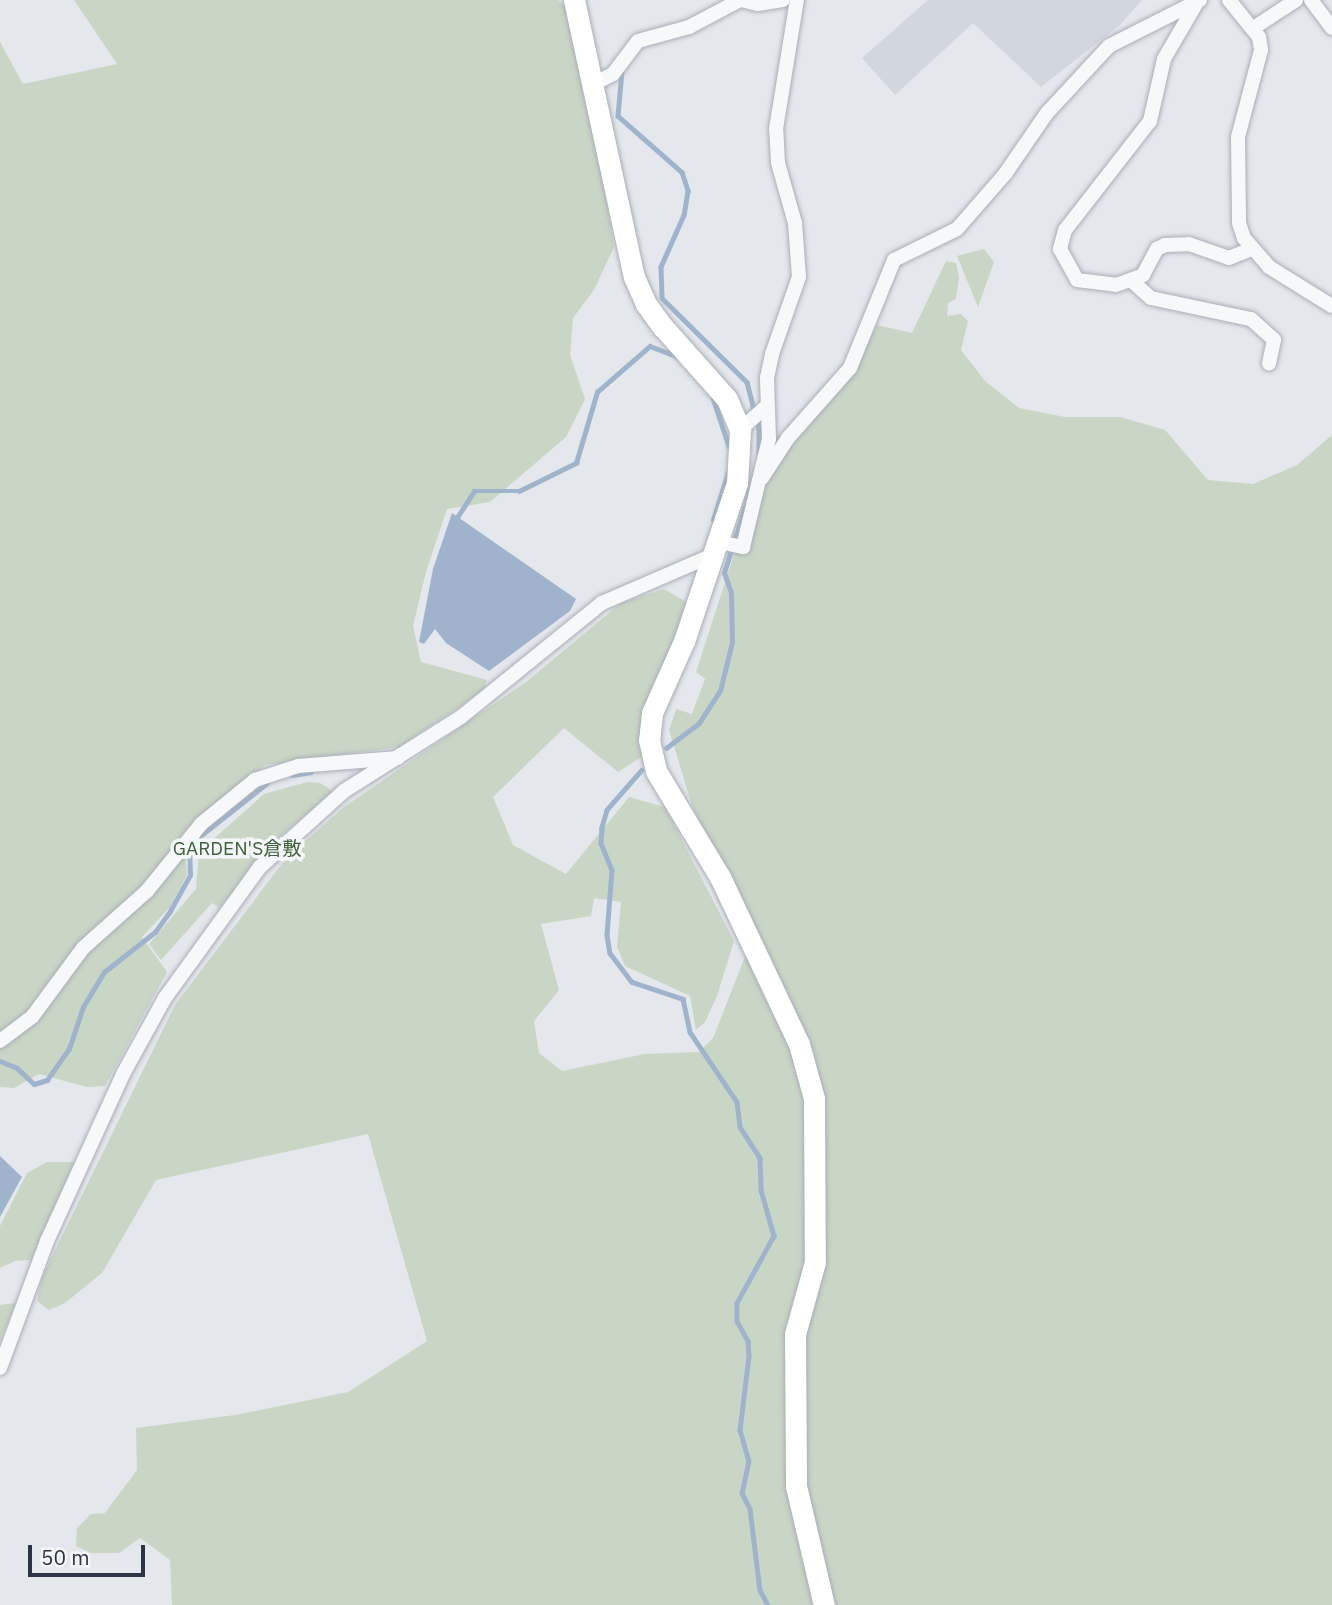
<!DOCTYPE html>
<meta charset="utf-8">
<style>
body{margin:0}
#map{position:relative;width:1332px;height:1605px;overflow:hidden;background:#e4e7ec;font-family:"IBM Plex Sans","Noto Sans JP",sans-serif}
div>[style]{position:absolute}
[style*='--x']{left:calc(var(--x)*1px);top:calc(var(--y)*1px);width:calc(var(--w)*1px);rotate:calc(var(--a)*1deg)}
.built>*{inset:0;background:#d2d6de}
.green>*{inset:0;background:#c9d6c5}
.water>*{inset:0;background:#9fb4cc}
.stream>*{height:4.5px;margin:-2.25px;padding:0 2.25px;transform-origin:2.25px;border-radius:2.25px;background:#9fb4cc}
.roads{filter:drop-shadow(0 0 2px #a9aeb7) drop-shadow(0 0 2px #a9aeb7)}
.street>*{height:14px;margin:-7px;padding:0 7px;transform-origin:7px;border-radius:7px;background:#f7f8fa}
.secondary>*{height:21px;margin:-10.5px;padding:0 10.5px;transform-origin:10.5px;border-radius:10.5px;background:#fff}
span{translate:-50% -50%;white-space:nowrap;text-align:center;line-height:1.15;-webkit-text-stroke:7px #f4f6f9;paint-order:stroke}
.park-label{font-size:19px;color:#3f6138}
.scale{position:absolute;left:28px;top:1545px;width:117px;height:32px;box-sizing:border-box;border:4px solid #2b3445;border-top:0;padding-left:9px;font-size:21px;line-height:24px;white-space:nowrap;color:#2b3445;-webkit-text-stroke:5px #f4f6f9;paint-order:stroke}
</style>
<div id="map">
<div class="built">
<div style="clip-path:polygon(928px 0,1142px 0,1120px 25px,1041px 87px,973px 23px,895px 95px,862px 58px)"></div>
</div>
<div class="green">
<div style="clip-path:polygon(74px 0,558px 0,567px 7px,600px 158px,614px 247px,594px 290px,573px 318px,570px 355px,585px 399px,566px 437px,490px 502px,447px 509px,426px 572px,413px 626px,421px 662px,487px 680px,483px 691px,399px 747px,265px 765px,185px 844px,187px 875px,170px 907px,142px 937px,167px 972px,105px 1086px,87px 1087px,39px 1074px,14px 1088px,0 1087px,0 42px,23px 84px,117px 64px)"></div>
<div style="clip-path:polygon(984px 249px,994px 262px,978px 307px,957px 256px)"></div>
<div style="clip-path:polygon(946px 261px,956px 263px,959px 277px,956px 299px,948px 303px,947px 316px,961px 314px,968px 321px,961px 350px,985px 381px,1019px 408px,1065px 417px,1120px 417px,1165px 430px,1208px 480px,1253px 484px,1297px 465px,1332px 435px,1332px 1605px,172px 1605px,170px 1560px,140px 1538px,119px 1553px,91px 1553px,76px 1546px,77px 1528px,91px 1514px,105px 1513px,137px 1470px,136px 1428px,235px 1415px,348px 1392px,427px 1341px,368px 1134px,156px 1180px,102px 1273px,65px 1303px,49px 1310px,37px 1301px,42px 1277px,175px 1005px,287px 857px,344px 807px,526px 682px,621px 603px,664px 589px,688px 603px,643px 756px,618px 772px,564px 728px,493px 797px,513px 845px,566px 874px,629px 797px,665px 807px,734px 941px,717px 996px,705px 1022px,696px 1030px,690px 996px,625px 966px,617px 947px,621px 902px,594px 898px,591px 916px,541px 924px,559px 990px,534px 1021px,539px 1053px,562px 1071px,645px 1054px,699px 1052px,713px 1038px,754px 934px,693px 809px,669px 730px,676px 709px,692px 714px,705px 679px,696px 672px,772px 437px,798px 434px,849px 380px,876px 325px,912px 333px)"></div>
<div style="clip-path:polygon(307px 782px,320px 783px,333px 791px,283px 834px,219px 908px,212px 903px,161px 960px,149px 944px,196px 889px,199px 852px,264px 794px)"></div>
<div style="clip-path:polygon(47px 1162px,75px 1162px,31px 1260px,15px 1261px,0 1268px,0 1226px,27px 1173px)"></div>
<div style="clip-path:polygon(16px 1303px,2px 1336px,0 1341px,0 1305px)"></div>
</div>
<div class="water">
<div style="clip-path:polygon(452px 513px,576px 599px,570px 611px,489px 671px,446px 643px,435px 629px,424px 644px,419px 642px,433px 569px)"></div>
<div style="clip-path:polygon(0 1156px,22px 1177px,0 1217px)"></div>
</div>
<div class="stream">
<div style="--x:622;--y:71;--w:45;--a:95.1"></div>
<div style="--x:618;--y:116;--w:85;--a:41.2"></div>
<div style="--x:682;--y:172;--w:20;--a:72"></div>
<div style="--x:688;--y:191;--w:24;--a:99"></div>
<div style="--x:684;--y:215;--w:57;--a:113.9"></div>
<div style="--x:661;--y:267;--w:31;--a:88"></div>
<div style="--x:662;--y:298;--w:120;--a:44.7"></div>
<div style="--x:747;--y:382;--w:49;--a:75.7"></div>
<div style="--x:759;--y:429;--w:23;--a:90"></div>
<div style="--x:713;--y:398;--w:51;--a:71.6"></div>
<div style="--x:456;--y:519;--w:33;--a:-57"></div>
<div style="--x:474;--y:491;--w:45;--a:0"></div>
<div style="--x:519;--y:491;--w:64;--a:-26.2"></div>
<div style="--x:576;--y:463;--w:74;--a:-73.5"></div>
<div style="--x:597;--y:392;--w:70;--a:-41"></div>
<div style="--x:650;--y:346;--w:30;--a:21"></div>
<div style="--x:713;--y:520;--w:50;--a:-72.6"></div>
<div style="--x:666;--y:748;--w:41;--a:-37.1"></div>
<div style="--x:699;--y:723;--w:38;--a:-57"></div>
<div style="--x:720;--y:691;--w:50;--a:-76.2"></div>
<div style="--x:732;--y:642;--w:49;--a:-91.2"></div>
<div style="--x:731;--y:593;--w:21;--a:-109"></div>
<div style="--x:724;--y:573;--w:86;--a:-72.4"></div>
<div style="--x:642;--y:770;--w:53;--a:131.2"></div>
<div style="--x:607;--y:810;--w:19;--a:106"></div>
<div style="--x:602;--y:828;--w:15;--a:94"></div>
<div style="--x:601;--y:843;--w:29;--a:68"></div>
<div style="--x:612;--y:870;--w:65;--a:94.4"></div>
<div style="--x:607;--y:935;--w:18;--a:81"></div>
<div style="--x:610;--y:953;--w:36;--a:53"></div>
<div style="--x:632;--y:982;--w:54;--a:18.4"></div>
<div style="--x:683;--y:999;--w:34;--a:78"></div>
<div style="--x:690;--y:1032;--w:84;--a:56.1"></div>
<div style="--x:737;--y:1102;--w:25;--a:83"></div>
<div style="--x:740;--y:1127;--w:37;--a:57"></div>
<div style="--x:760;--y:1158;--w:32;--a:88"></div>
<div style="--x:761;--y:1190;--w:48;--a:74.2"></div>
<div style="--x:774;--y:1236;--w:77;--a:118.9"></div>
<div style="--x:737;--y:1303;--w:18;--a:90"></div>
<div style="--x:737;--y:1321;--w:23;--a:61"></div>
<div style="--x:748;--y:1341;--w:15;--a:86"></div>
<div style="--x:749;--y:1356;--w:75;--a:96.9"></div>
<div style="--x:740;--y:1430;--w:32;--a:74"></div>
<div style="--x:749;--y:1461;--w:33;--a:102"></div>
<div style="--x:742;--y:1493;--w:18;--a:63"></div>
<div style="--x:750;--y:1509;--w:82;--a:83"></div>
<div style="--x:760;--y:1590;--w:17;--a:62"></div>
<div style="--x:292;--y:775;--w:19;--a:-9"></div>
<div style="--x:200;--y:836;--w:85;--a:-38.3"></div>
<div style="--x:0;--y:1061;--w:18;--a:22"></div>
<div style="--x:17;--y:1068;--w:23;--a:43"></div>
<div style="--x:34;--y:1084;--w:14;--a:-17"></div>
<div style="--x:47;--y:1080;--w:38;--a:-55"></div>
<div style="--x:69;--y:1049;--w:44;--a:-71.6"></div>
<div style="--x:83;--y:1007;--w:41;--a:-59"></div>
<div style="--x:104;--y:972;--w:65;--a:-38.1"></div>
<div style="--x:155;--y:932;--w:26;--a:-54"></div>
<div style="--x:170;--y:911;--w:41;--a:-60.9"></div>
<div style="--x:190;--y:875;--w:28;--a:-92"></div>
</div>
<div class="roads">
<div class="street">
<div style="--x:741;--y:0;--w:17;--a:13"></div>
<div style="--x:758;--y:4;--w:25;--a:-9"></div>
<div style="--x:1229;--y:0;--w:48;--a:51"></div>
<div style="--x:1259;--y:37;--w:13;--a:81"></div>
<div style="--x:1261;--y:50;--w:90;--a:104.8"></div>
<div style="--x:1238;--y:137;--w:86;--a:89.3"></div>
<div style="--x:1239;--y:223;--w:16;--a:72"></div>
<div style="--x:1244;--y:238;--w:38;--a:49"></div>
<div style="--x:1269;--y:267;--w:74;--a:31.8"></div>
<div style="--x:1311;--y:0;--w:35;--a:53"></div>
<div style="--x:1196;--y:4;--w:64;--a:120.2"></div>
<div style="--x:1164;--y:59;--w:64;--a:102.7"></div>
<div style="--x:1150;--y:121;--w:138;--a:127.9"></div>
<div style="--x:1065;--y:230;--w:20;--a:105"></div>
<div style="--x:1060;--y:249;--w:35;--a:61"></div>
<div style="--x:1077;--y:280;--w:39;--a:7"></div>
<div style="--x:1116;--y:285;--w:29;--a:-20"></div>
<div style="--x:1143;--y:275;--w:30;--a:-62"></div>
<div style="--x:1157;--y:249;--w:9;--a:-27"></div>
<div style="--x:1165;--y:245;--w:24;--a:-2"></div>
<div style="--x:1189;--y:244;--w:42;--a:19.3"></div>
<div style="--x:1229;--y:258;--w:24;--a:-22"></div>
<div style="--x:1252;--y:29;--w:53;--a:-33.4"></div>
<div style="--x:592;--y:85;--w:24;--a:-28"></div>
<div style="--x:613;--y:74;--w:41;--a:-52.9"></div>
<div style="--x:638;--y:41;--w:53;--a:-15.4"></div>
<div style="--x:689;--y:27;--w:58;--a:-27.9"></div>
<div style="--x:1133;--y:282;--w:24;--a:42"></div>
<div style="--x:1151;--y:298;--w:102;--a:11.9"></div>
<div style="--x:1251;--y:319;--w:31;--a:42"></div>
<div style="--x:1274;--y:340;--w:24;--a:102"></div>
<div style="--x:740;--y:430;--w:36;--a:-42"></div>
<div style="--x:762;--y:478;--w:48;--a:-57"></div>
<div style="--x:788;--y:438;--w:94;--a:-48.5"></div>
<div style="--x:850;--y:368;--w:117;--a:-67.8"></div>
<div style="--x:894;--y:260;--w:70;--a:-26.2"></div>
<div style="--x:957;--y:229;--w:73;--a:-48.9"></div>
<div style="--x:1005;--y:174;--w:74;--a:-55.5"></div>
<div style="--x:1047;--y:113;--w:91;--a:-47.2"></div>
<div style="--x:1109;--y:46;--w:102;--a:-26.8"></div>
<div style="--x:719;--y:542;--w:25;--a:12"></div>
<div style="--x:743;--y:547;--w:111;--a:-76.5"></div>
<div style="--x:769;--y:439;--w:61;--a:-91.9"></div>
<div style="--x:767;--y:378;--w:25;--a:-78"></div>
<div style="--x:772;--y:354;--w:82;--a:-70.7"></div>
<div style="--x:799;--y:277;--w:54;--a:-94.2"></div>
<div style="--x:795;--y:223;--w:62;--a:-105.8"></div>
<div style="--x:778;--y:163;--w:34;--a:-93"></div>
<div style="--x:776;--y:129;--w:131;--a:-80.8"></div>
<div style="--x:0;--y:1041;--w:40;--a:-37"></div>
<div style="--x:32;--y:1017;--w:86;--a:-53.5"></div>
<div style="--x:83;--y:948;--w:86;--a:-41.7"></div>
<div style="--x:147;--y:891;--w:86;--a:-51.1"></div>
<div style="--x:201;--y:824;--w:70;--a:-39.2"></div>
<div style="--x:255;--y:780;--w:45;--a:-18"></div>
<div style="--x:298;--y:766;--w:100;--a:-4.6"></div>
<div style="--x:0;--y:1368;--w:135;--a:-69.7"></div>
<div style="--x:47;--y:1241;--w:183;--a:-65.5"></div>
<div style="--x:123;--y:1074;--w:87;--a:-61.1"></div>
<div style="--x:165;--y:998;--w:162;--a:-54.1"></div>
<div style="--x:260;--y:867;--w:113;--a:-42.1"></div>
<div style="--x:344;--y:791;--w:138;--a:-32.3"></div>
<div style="--x:461;--y:717;--w:181;--a:-39"></div>
<div style="--x:602;--y:603;--w:123;--a:-23.4"></div>
</div>
<div class="secondary">
<div style="--x:574;--y:0;--w:283;--a:77.8"></div>
<div style="--x:634;--y:277;--w:30;--a:66"></div>
<div style="--x:646;--y:304;--w:29;--a:54"></div>
<div style="--x:663;--y:327;--w:96;--a:48.4"></div>
<div style="--x:727;--y:399;--w:34;--a:67"></div>
<div style="--x:740;--y:430;--w:53;--a:93.2"></div>
<div style="--x:737;--y:483;--w:167;--a:108.5"></div>
<div style="--x:684;--y:641;--w:79;--a:114"></div>
<div style="--x:652;--y:713;--w:27;--a:96"></div>
<div style="--x:649;--y:740;--w:32;--a:77"></div>
<div style="--x:656;--y:771;--w:124;--a:58.9"></div>
<div style="--x:720;--y:877;--w:185;--a:64.7"></div>
<div style="--x:799;--y:1044;--w:56;--a:74.5"></div>
<div style="--x:814;--y:1098;--w:164;--a:89.7"></div>
<div style="--x:815;--y:1262;--w:75;--a:105.5"></div>
<div style="--x:795;--y:1334;--w:152;--a:89.6"></div>
<div style="--x:796;--y:1486;--w:122;--a:76.8"></div>
</div>
</div>
<div class="park-label">
<span style="left:237px;top:849px">GARDEN'S倉敷</span>
</div>
<div class="scale">50 m</div>
</div>
